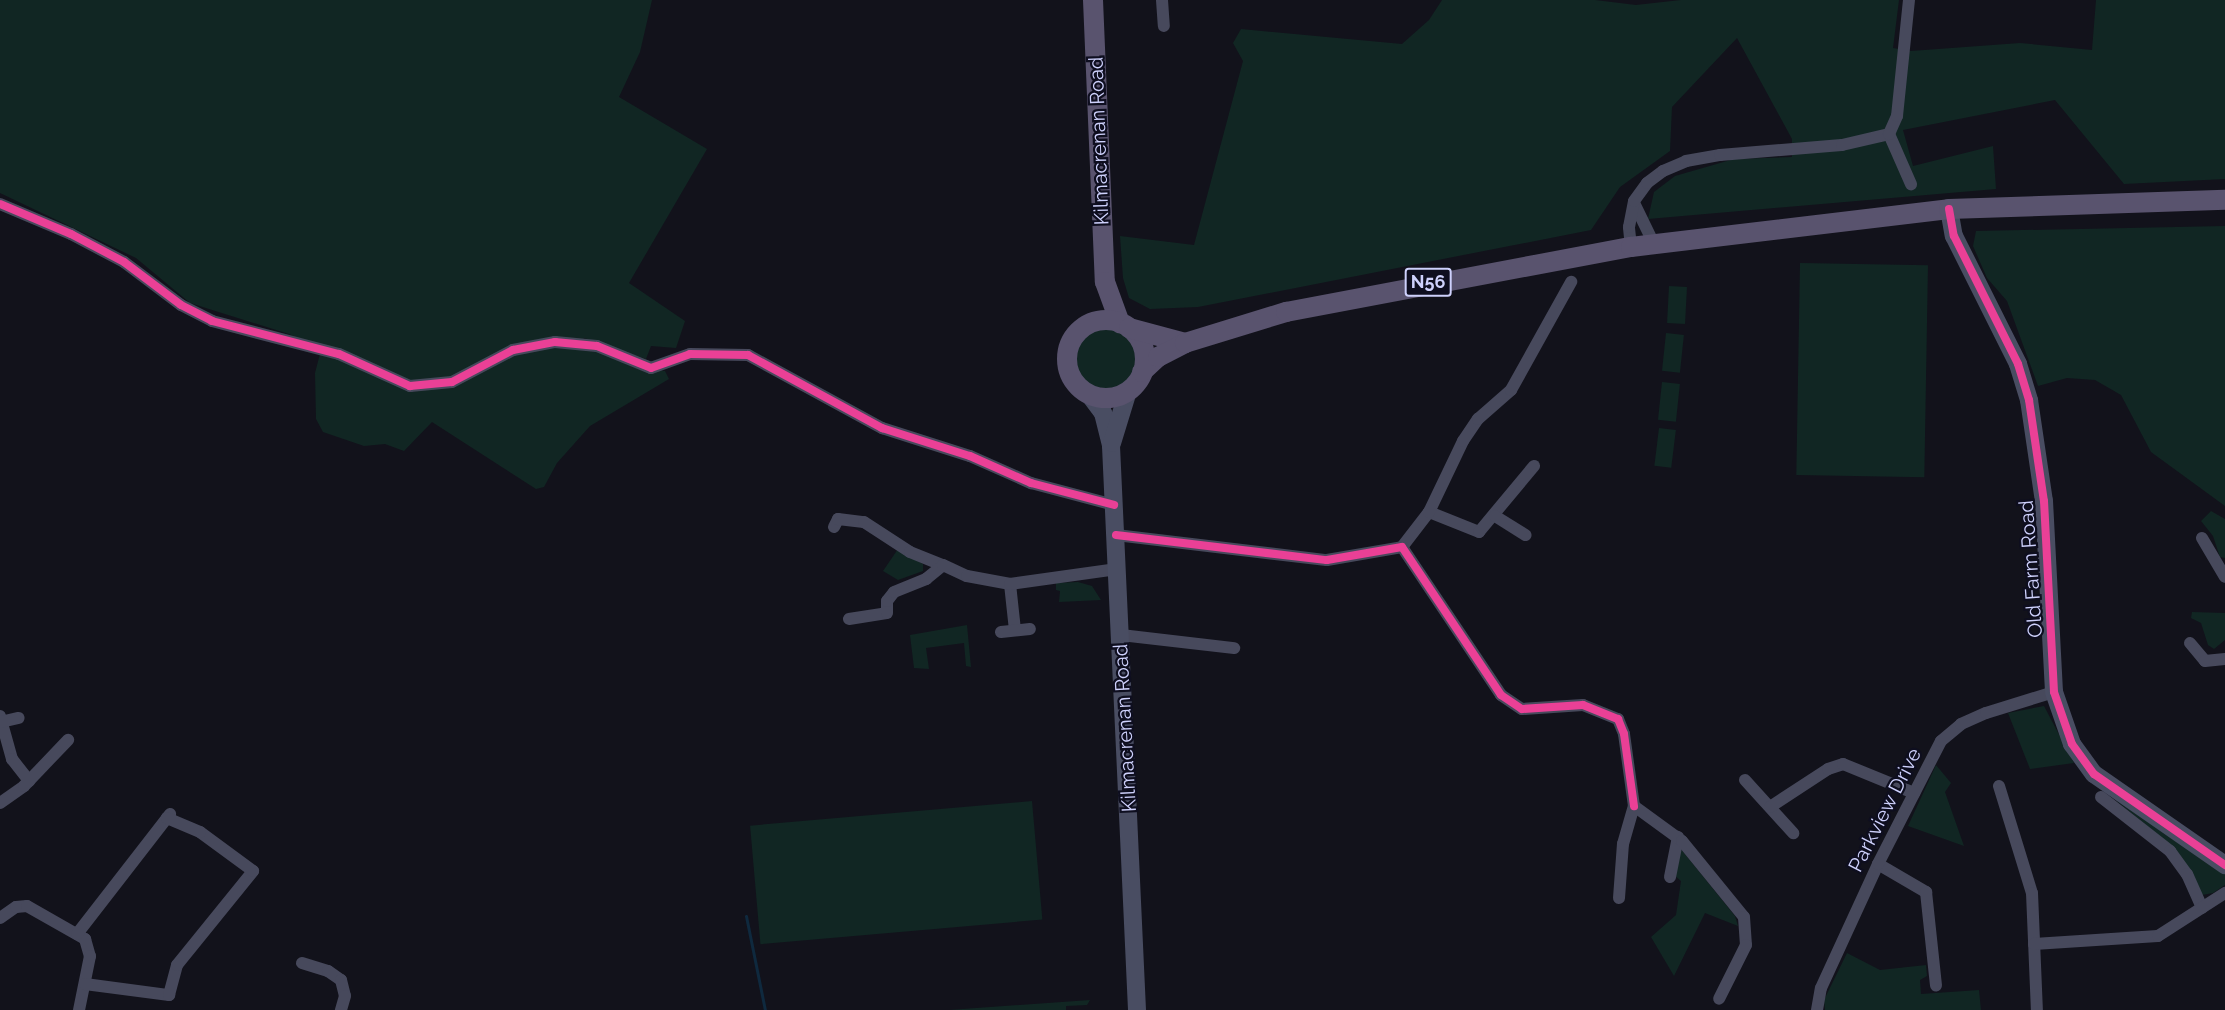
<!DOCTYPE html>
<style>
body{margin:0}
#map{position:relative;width:2225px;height:1010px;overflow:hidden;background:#12121b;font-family:Raleway,sans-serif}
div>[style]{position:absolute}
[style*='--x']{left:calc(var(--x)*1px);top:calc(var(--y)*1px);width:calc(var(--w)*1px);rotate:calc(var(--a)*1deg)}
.green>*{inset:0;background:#112623;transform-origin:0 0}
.round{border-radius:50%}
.stream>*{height:3px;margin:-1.5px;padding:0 1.5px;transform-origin:1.5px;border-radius:1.5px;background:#0f293e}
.street>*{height:12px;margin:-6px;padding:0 6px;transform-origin:6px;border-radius:6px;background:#47495c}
.secondary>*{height:18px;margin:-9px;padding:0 9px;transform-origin:9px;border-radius:9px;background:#494d62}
.primary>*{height:20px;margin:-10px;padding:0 10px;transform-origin:10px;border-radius:10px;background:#59536e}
.primary>.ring{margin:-10px;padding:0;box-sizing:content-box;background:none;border:20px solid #59536e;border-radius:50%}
.cycleway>*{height:8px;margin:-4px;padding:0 4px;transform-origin:4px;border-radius:4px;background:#ea4096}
span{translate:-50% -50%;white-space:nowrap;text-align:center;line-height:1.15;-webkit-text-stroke:4.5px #0e0e1f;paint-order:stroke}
.shield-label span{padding:2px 4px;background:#0e0e1f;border:2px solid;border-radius:4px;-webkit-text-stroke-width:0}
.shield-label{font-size:18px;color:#ced1fc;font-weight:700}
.street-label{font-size:20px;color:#ced1fc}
</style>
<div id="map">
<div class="green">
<div style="clip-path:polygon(0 0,652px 0,640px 52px,619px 97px,707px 149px,629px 283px,685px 321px,676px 348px,651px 346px,646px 359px,584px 338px,582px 345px,633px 367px,665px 371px,669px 379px,590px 426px,557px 463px,544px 487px,536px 489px,432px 422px,404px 451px,385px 444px,364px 446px,323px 432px,316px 419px,315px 373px,321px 350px,289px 334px,190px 303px,136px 258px,0 193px)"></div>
<div style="clip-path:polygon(1442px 0,1595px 0,1636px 5px,1681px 0,1899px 0,1893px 48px,1911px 51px,2020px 43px,2092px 50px,2096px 0,2225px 0,2225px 179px,2124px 184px,2055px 100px,1903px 130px,1913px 166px,1993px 146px,1996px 189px,1648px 219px,1654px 192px,1675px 176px,1734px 159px,1792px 157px,1792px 139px,1737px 38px,1672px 107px,1670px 151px,1620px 187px,1591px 230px,1198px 307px,1150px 309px,1129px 298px,1123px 278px,1120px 236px,1194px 245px,1243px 61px,1233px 43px,1241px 29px,1402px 44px,1429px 20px)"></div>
<div style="clip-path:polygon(2225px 226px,2225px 506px,2151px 452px,2121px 395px,2095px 380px,2067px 378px,2038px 386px,2007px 301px,1987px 278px,1973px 246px,1976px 231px)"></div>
<div style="left:1800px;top:263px;width:128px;height:212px;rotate:1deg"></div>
<div style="left:1669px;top:286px;width:18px;height:37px;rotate:3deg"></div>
<div class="round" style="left:1075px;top:327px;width:64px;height:64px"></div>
<div style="left:1666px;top:333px;width:18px;height:38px;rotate:6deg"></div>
<div style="left:1662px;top:382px;width:18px;height:38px;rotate:6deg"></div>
<div style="left:1659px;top:428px;width:17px;height:38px;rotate:7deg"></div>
<div style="clip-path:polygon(2211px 511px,2225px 519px,2225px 558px,2220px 557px,2213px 536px,2201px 521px)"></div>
<div style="clip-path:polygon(898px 549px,923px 564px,923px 571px,898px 580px,883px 571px)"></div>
<div style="clip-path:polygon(1078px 582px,1092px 586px,1101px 600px,1059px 602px,1060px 591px,1056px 590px,1056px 583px)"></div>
<div style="clip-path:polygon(2192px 612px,2225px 613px,2225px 640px,2214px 649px,2208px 645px,2201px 623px,2191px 618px)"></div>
<div style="clip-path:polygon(967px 625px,971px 667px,966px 666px,964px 643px,926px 648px,929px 669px,914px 668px,910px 635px)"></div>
<div style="clip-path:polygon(2044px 706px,2074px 763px,2030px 769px,2008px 713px)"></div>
<div style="clip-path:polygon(1936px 765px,1951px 783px,1945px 792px,1964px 846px,1908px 826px)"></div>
<div style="clip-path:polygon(2102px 789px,2225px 872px,2225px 885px,2213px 893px,2202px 895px,2163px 839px)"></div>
<div style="left:1032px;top:801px;width:119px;height:283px;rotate:85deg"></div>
<div style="clip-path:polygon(1680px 848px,1735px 916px,1738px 926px,1705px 913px,1674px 976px,1651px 937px,1676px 915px,1681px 881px,1674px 875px)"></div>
<div style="clip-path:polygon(1847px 953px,1880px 970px,1926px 965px,1927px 976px,1920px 980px,1921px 994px,1979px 990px,1981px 1010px,1825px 1010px,1824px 1000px)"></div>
<div style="clip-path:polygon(1090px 1000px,1087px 1005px,1066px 1006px,1066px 1010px,949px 1010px)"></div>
</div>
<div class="stream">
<div style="--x:746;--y:916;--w:96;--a:78.6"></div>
</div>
<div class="street">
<div style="--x:1162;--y:0;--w:26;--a:86"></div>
<div style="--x:1889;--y:134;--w:55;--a:66.3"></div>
<div style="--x:0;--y:204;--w:77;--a:22.9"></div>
<div style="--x:71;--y:234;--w:60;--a:27.8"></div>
<div style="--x:124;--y:262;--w:71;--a:37"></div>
<div style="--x:181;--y:305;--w:35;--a:27"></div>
<div style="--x:212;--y:321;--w:131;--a:14.6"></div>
<div style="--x:339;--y:354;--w:78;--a:24.3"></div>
<div style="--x:410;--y:386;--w:42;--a:-5.4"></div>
<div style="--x:452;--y:382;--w:69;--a:-27.7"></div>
<div style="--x:513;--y:350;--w:43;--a:-10.8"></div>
<div style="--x:555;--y:342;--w:42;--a:5.4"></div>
<div style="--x:597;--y:346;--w:58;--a:22.2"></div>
<div style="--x:651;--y:368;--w:41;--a:-19.7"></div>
<div style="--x:690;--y:354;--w:58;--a:1"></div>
<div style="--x:748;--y:355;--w:153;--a:28.6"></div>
<div style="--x:882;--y:428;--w:92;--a:17.7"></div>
<div style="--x:970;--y:456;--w:67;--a:23.9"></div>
<div style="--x:1031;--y:483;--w:86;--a:14.8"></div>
<div style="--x:1635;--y:205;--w:43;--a:64"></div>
<div style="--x:1631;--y:247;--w:20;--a:-96"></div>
<div style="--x:1629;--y:227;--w:26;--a:-79"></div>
<div style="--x:1634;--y:201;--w:22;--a:-54"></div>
<div style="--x:1647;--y:183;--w:20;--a:-37"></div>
<div style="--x:1663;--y:171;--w:25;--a:-23"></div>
<div style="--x:1686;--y:161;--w:35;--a:-10"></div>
<div style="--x:1720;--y:155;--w:122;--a:-4.7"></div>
<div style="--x:1842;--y:145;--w:48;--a:-13.2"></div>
<div style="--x:1889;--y:134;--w:20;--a:-66"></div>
<div style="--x:1897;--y:116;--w:117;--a:-84.1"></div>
<div style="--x:1429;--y:512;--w:54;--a:21.8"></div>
<div style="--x:1479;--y:532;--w:86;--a:-50.2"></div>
<div style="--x:1495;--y:516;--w:36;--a:32"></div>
<div style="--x:834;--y:527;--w:9;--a:-63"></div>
<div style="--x:838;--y:519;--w:26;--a:7"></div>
<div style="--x:864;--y:522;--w:55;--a:33.1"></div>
<div style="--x:910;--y:552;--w:35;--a:22"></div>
<div style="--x:1116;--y:535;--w:212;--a:6.8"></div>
<div style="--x:1327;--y:560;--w:76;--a:-9.8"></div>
<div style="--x:1402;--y:547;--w:178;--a:56.2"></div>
<div style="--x:1501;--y:695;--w:25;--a:34"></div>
<div style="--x:1522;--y:709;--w:61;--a:-3.8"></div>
<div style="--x:1583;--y:705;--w:38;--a:22"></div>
<div style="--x:1618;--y:719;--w:16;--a:68"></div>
<div style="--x:1624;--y:734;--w:73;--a:82.1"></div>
<div style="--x:2202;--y:538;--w:45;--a:59.5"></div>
<div style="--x:1402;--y:547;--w:44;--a:-52.4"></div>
<div style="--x:1429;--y:512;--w:79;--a:-64.4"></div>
<div style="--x:1463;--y:441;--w:27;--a:-56"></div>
<div style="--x:1478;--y:419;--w:44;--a:-41.3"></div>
<div style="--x:1511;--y:390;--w:124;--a:-60.9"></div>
<div style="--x:1010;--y:584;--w:46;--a:83.8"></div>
<div style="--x:849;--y:619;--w:38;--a:-9"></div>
<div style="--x:887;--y:613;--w:12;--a:-90"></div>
<div style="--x:887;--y:601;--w:11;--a:-52"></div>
<div style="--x:894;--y:592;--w:35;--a:-22"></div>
<div style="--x:926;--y:579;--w:22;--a:-39"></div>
<div style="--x:943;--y:565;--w:26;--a:25"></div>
<div style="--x:967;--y:576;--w:44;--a:10.5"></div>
<div style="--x:1010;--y:584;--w:108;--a:-8"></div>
<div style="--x:1001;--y:632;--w:29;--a:-6"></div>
<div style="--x:1121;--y:635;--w:114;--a:6.6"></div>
<div style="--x:2190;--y:643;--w:23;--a:50"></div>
<div style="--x:2205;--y:661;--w:20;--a:-6"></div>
<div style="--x:0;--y:716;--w:45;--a:74.4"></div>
<div style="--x:12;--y:759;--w:28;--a:52"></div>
<div style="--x:1;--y:722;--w:18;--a:-13"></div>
<div style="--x:1745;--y:780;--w:72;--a:47.8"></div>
<div style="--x:1999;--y:786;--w:112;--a:72.9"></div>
<div style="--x:2032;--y:893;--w:117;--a:87.6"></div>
<div style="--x:2101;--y:797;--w:88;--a:38"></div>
<div style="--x:2170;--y:851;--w:29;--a:54"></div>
<div style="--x:2187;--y:874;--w:37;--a:66"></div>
<div style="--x:0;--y:803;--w:29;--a:-35"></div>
<div style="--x:24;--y:786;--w:64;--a:-46.3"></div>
<div style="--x:1770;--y:807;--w:69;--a:-33.2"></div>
<div style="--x:1828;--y:769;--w:16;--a:-18"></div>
<div style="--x:1843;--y:764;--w:77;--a:22.2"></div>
<div style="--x:1878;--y:864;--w:56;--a:30.3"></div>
<div style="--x:1926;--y:892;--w:94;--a:83.9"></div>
<div style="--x:1670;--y:877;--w:41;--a:-78.7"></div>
<div style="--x:1619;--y:898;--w:54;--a:-85.8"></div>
<div style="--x:1623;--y:844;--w:40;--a:-74"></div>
<div style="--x:1634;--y:806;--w:59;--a:36.1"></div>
<div style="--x:1682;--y:841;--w:98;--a:50.8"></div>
<div style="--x:1744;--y:917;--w:28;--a:86"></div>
<div style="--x:1746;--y:945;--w:60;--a:116.6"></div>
<div style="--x:0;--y:918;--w:19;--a:-35"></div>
<div style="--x:16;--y:907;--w:11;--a:-5"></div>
<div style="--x:27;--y:906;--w:67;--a:29.6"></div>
<div style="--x:85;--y:939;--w:18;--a:74"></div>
<div style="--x:90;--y:956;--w:55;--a:101.5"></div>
<div style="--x:77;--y:934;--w:152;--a:-52.2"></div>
<div style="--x:2034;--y:944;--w:124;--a:-3.7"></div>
<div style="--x:2158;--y:936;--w:80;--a:-32.7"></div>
<div style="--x:302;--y:963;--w:27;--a:17"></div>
<div style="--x:328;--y:971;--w:16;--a:35"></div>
<div style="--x:341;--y:980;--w:16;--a:76"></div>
<div style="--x:345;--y:996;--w:15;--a:106"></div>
<div style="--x:85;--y:984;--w:85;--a:7.5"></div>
<div style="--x:169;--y:995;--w:31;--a:-75"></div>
<div style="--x:177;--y:965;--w:121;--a:-51"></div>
<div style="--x:253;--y:871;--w:66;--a:-143.7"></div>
<div style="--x:200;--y:832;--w:36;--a:-157"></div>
<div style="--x:1817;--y:1010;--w:22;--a:-80"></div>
<div style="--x:1821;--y:988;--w:136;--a:-65.3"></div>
<div style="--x:1878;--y:864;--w:138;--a:-62.9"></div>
<div style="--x:1941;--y:741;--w:26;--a:-40"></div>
<div style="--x:1961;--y:724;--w:27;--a:-24"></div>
<div style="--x:1986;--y:713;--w:71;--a:-17.2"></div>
</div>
<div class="secondary">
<div style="--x:1949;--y:209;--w:27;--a:80"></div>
<div style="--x:1954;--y:236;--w:143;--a:63.4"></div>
<div style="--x:2018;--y:364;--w:38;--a:73"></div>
<div style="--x:2029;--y:400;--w:102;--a:81.6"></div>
<div style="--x:2044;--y:501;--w:191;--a:87"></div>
<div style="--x:2054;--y:692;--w:55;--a:70.9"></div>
<div style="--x:2072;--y:744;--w:37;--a:54"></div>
<div style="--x:2094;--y:774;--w:160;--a:34.8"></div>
<div style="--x:1088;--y:393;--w:25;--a:53"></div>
<div style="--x:1103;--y:413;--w:34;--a:76"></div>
<div style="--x:1111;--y:446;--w:565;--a:87.36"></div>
<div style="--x:1112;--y:443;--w:54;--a:-72.9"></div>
</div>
<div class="primary">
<div style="--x:1093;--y:0;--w:282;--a:87.6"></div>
<div style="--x:1105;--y:282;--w:44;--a:69.9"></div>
<div class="ring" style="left:1067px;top:320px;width:58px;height:58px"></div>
<div style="--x:1129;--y:328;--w:58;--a:15"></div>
<div style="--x:1142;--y:372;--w:22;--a:-43"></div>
<div style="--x:1158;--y:357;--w:30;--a:-27"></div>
<div style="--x:1185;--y:343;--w:106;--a:-17.1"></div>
<div style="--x:1286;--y:312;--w:351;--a:-10.7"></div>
<div style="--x:1631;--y:247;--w:320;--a:-6.8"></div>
<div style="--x:1949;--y:209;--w:276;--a:-1.9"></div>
</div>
<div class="cycleway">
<div style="--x:0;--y:204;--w:77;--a:22.9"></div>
<div style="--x:71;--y:234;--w:60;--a:27.8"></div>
<div style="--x:124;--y:262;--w:71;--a:37"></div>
<div style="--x:181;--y:305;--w:35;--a:27"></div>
<div style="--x:212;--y:321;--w:131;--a:14.6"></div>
<div style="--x:339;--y:354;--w:78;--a:24.3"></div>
<div style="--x:410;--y:386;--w:42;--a:-5.4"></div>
<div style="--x:452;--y:382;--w:69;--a:-27.7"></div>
<div style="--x:513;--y:350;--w:43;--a:-10.8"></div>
<div style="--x:555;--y:342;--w:42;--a:5.4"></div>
<div style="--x:597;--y:346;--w:58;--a:22.2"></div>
<div style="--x:651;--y:368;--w:41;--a:-19.7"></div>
<div style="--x:690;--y:354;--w:58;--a:1"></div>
<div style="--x:748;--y:355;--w:153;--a:28.6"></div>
<div style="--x:882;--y:428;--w:92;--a:17.7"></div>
<div style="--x:970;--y:456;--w:67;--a:23.9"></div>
<div style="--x:1031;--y:483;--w:86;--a:14.8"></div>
<div style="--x:1949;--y:209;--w:27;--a:80"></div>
<div style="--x:1954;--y:236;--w:143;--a:63.4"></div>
<div style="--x:2018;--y:364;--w:38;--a:73"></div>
<div style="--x:2029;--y:400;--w:102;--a:81.6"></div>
<div style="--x:2044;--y:501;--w:191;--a:87"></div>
<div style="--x:2054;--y:692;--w:55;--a:70.9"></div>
<div style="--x:2072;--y:744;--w:37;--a:54"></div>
<div style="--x:2094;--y:774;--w:160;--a:34.8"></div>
<div style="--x:1116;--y:535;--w:212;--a:6.8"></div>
<div style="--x:1327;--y:560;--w:76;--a:-9.8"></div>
<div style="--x:1402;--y:547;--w:178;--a:56.2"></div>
<div style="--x:1501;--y:695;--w:25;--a:34"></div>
<div style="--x:1522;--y:709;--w:61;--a:-3.8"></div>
<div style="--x:1583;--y:705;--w:38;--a:22"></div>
<div style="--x:1618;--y:719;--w:16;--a:68"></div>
<div style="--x:1624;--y:734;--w:73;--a:82.1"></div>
</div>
<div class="shield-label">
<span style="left:1428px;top:282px">N56</span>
</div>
<div class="street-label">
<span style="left:1099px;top:141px;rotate:-92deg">Kilmacrenan Road</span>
<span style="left:2031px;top:569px;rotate:-94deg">Old Farm Road</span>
<span style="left:1125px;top:728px;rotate:-93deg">Kilmacrenan Road</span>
<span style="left:1885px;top:810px;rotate:-63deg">Parkview Drive</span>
</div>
</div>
